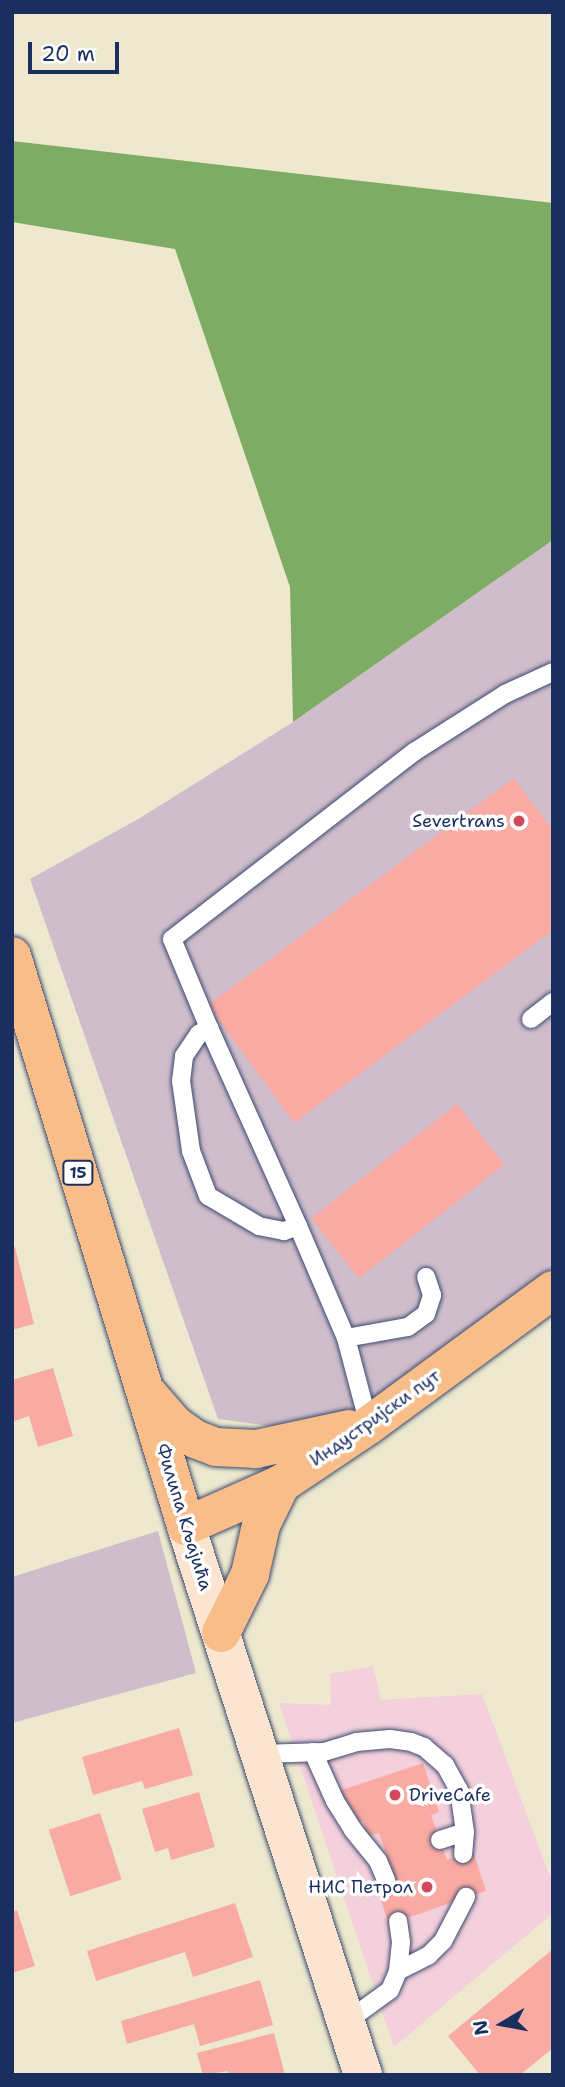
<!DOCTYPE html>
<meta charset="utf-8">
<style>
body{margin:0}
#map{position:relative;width:565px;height:2087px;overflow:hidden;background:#ede8ce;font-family:"Shantell Sans",sans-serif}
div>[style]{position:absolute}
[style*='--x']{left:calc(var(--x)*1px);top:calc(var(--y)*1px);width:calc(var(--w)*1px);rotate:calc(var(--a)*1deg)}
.built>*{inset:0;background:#f4cfdc}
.industrial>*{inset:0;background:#d0bdcc}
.forest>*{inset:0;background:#7eac64}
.building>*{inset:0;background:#f9aaa2;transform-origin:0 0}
.roads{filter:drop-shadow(0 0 2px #3a4b6f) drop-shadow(0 0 2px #3a4b6f)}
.lane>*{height:18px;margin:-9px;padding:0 9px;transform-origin:9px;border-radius:9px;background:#fff}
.secondary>*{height:38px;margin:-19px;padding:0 19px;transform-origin:19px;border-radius:19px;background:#fce5d0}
.primary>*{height:38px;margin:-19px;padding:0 19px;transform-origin:19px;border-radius:19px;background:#f8bd89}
.dots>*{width:19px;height:19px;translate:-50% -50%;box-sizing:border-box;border:4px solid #fff;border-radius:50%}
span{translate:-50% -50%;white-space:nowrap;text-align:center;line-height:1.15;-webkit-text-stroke:7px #fff;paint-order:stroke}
.shield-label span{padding:2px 5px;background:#fff;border:2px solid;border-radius:5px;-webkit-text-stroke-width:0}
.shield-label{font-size:16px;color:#1b2f5e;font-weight:700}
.poi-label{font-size:18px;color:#1b2f5e}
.right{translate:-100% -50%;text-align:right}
.left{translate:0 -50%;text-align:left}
.street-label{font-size:18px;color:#1b2f5e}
.frame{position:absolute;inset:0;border:14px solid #1b2f5e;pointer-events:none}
.north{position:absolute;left:467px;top:1989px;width:70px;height:70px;-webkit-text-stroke:5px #fff;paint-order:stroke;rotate:260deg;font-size:19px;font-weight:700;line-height:28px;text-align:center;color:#1b2f5e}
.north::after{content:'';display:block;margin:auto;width:24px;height:32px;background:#1b2f5e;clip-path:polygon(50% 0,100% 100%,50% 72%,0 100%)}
.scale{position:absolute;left:28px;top:42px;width:91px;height:32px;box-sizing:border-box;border:4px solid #1b2f5e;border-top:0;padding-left:9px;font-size:21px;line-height:24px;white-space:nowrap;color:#1b2f5e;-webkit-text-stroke:5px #fff;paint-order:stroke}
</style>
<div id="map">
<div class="built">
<div style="clip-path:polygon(373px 1666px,381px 1700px,482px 1694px,553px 1885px,553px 1913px,394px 2047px,279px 1703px,331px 1705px,330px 1674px)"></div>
</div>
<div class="industrial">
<div style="clip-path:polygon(553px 540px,553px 1283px,326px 1433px,218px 1419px,30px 879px,140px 818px,293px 722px)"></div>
<div style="clip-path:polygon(158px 1531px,196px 1673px,12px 1723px,12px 1577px)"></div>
</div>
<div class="forest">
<div style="clip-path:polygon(12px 141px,553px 203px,553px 540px,293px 722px,290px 587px,175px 249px,12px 222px)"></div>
</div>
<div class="building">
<div style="clip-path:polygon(514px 778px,553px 830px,553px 930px,294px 1123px,208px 1005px)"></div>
<div style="left:457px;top:1104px;width:77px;height:185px;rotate:52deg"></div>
<div style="clip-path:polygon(12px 1247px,15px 1247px,34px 1324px,12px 1330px)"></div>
<div style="clip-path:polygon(53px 1368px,73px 1436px,38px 1447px,29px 1416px,12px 1422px,12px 1380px)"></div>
<div style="clip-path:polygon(179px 1728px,193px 1775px,145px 1789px,142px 1781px,93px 1795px,82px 1757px)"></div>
<div style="clip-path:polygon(423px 1763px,439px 1812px,431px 1815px,447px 1860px,473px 1851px,486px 1891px,389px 1924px,375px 1884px,394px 1878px,379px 1833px,368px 1836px,363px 1821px,351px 1825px,339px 1791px)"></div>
<div style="clip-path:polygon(199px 1792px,215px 1847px,171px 1860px,168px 1848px,155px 1852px,142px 1809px)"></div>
<div style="left:100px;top:1813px;width:70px;height:54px;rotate:72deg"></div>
<div style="clip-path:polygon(235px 1903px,253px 1957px,193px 1977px,185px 1952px,96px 1981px,87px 1951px)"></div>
<div style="clip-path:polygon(17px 1910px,35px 1966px,12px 1973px,12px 1912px)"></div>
<div style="clip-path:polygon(553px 1949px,553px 2048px,520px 2075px,480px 2075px,448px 2036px)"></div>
<div style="clip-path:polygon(260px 1980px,273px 2025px,200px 2046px,194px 2024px,127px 2044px,121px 2021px)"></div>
<div style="clip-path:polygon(274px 2033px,285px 2075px,229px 2075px,228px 2071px,203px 2075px,197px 2053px)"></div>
</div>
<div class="roads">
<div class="lane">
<div style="--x:531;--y:1019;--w:28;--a:-38"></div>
<div style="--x:209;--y:1028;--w:96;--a:-112.6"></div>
<div style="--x:172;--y:939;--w:306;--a:-37.7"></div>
<div style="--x:414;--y:752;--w:108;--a:-32.5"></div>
<div style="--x:505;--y:694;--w:53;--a:-24.6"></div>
<div style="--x:298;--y:1226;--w:15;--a:160"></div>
<div style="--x:284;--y:1231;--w:25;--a:-169"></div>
<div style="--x:259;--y:1226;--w:59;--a:-149.5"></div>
<div style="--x:208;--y:1196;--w:48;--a:-110.7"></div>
<div style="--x:191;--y:1151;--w:71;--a:-98.1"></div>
<div style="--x:181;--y:1081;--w:25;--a:-83"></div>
<div style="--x:184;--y:1056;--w:27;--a:-56"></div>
<div style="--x:199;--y:1034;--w:12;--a:-31"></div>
<div style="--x:209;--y:1028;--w:217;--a:65.8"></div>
<div style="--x:298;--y:1226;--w:122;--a:66.8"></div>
<div style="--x:346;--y:1338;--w:90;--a:75.2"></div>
<div style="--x:346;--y:1338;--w:63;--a:-10.1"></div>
<div style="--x:408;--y:1327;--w:22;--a:-36"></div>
<div style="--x:426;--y:1314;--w:20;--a:-72"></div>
<div style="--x:432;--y:1295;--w:19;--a:-108"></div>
<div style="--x:313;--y:1752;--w:54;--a:65.8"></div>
<div style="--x:335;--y:1801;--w:34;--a:58"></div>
<div style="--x:353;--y:1830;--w:40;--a:51"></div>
<div style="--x:378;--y:1861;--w:21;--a:67"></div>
<div style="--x:260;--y:1754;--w:64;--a:-1.8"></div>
<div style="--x:324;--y:1752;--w:34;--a:-17"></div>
<div style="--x:356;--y:1742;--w:34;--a:-5"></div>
<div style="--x:390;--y:1739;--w:21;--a:8"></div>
<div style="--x:411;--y:1742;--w:14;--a:21"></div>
<div style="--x:424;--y:1747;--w:28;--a:41"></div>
<div style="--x:445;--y:1765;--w:29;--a:61"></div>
<div style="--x:459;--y:1790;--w:42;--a:81.9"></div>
<div style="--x:465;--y:1832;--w:22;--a:95"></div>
<div style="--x:440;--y:1840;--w:26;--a:-18"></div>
<div style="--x:398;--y:1971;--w:35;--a:-27"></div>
<div style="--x:429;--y:1955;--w:20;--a:-45"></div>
<div style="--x:443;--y:1941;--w:50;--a:-62.4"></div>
<div style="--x:346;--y:2022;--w:54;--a:-36"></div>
<div style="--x:390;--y:1990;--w:21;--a:-67"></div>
<div style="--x:398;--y:1971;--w:29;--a:-84"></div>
<div style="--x:401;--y:1942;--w:21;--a:-98"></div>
</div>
<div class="secondary">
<div style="--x:186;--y:1526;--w:577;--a:72.13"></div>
</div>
<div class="primary">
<div style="--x:12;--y:956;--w:596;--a:73.02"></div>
<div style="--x:186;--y:1526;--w:104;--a:-23.9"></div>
<div style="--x:281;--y:1484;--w:106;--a:-33.8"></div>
<div style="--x:369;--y:1425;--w:228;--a:-36.3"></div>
<div style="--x:148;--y:1394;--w:41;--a:48.9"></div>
<div style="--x:175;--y:1425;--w:24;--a:35"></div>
<div style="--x:195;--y:1439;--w:22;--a:21"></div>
<div style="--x:216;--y:1447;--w:40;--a:2.9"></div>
<div style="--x:256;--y:1449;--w:95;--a:-12.1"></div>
<div style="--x:221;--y:1633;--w:66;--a:-63.8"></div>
<div style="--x:250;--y:1574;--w:50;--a:-77.3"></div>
<div style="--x:261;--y:1525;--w:46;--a:-64"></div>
</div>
</div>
<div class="dots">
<div style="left:519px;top:821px;background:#d1495b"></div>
<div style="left:395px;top:1795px;background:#d1495b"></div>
<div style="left:427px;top:1887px;background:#d1495b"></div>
</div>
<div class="shield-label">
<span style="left:78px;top:1173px">15</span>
</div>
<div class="poi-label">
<span class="right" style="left:505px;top:821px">Severtrans</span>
<span class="left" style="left:409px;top:1795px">DriveCafe</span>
<span class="right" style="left:413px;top:1887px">НИС Петрол</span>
</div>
<div class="street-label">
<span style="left:375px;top:1418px;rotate:-35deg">Индустријски пут</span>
<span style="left:184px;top:1517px;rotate:73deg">Филипа Кљајића</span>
</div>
<div class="frame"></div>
<div class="north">N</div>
<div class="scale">20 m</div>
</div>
